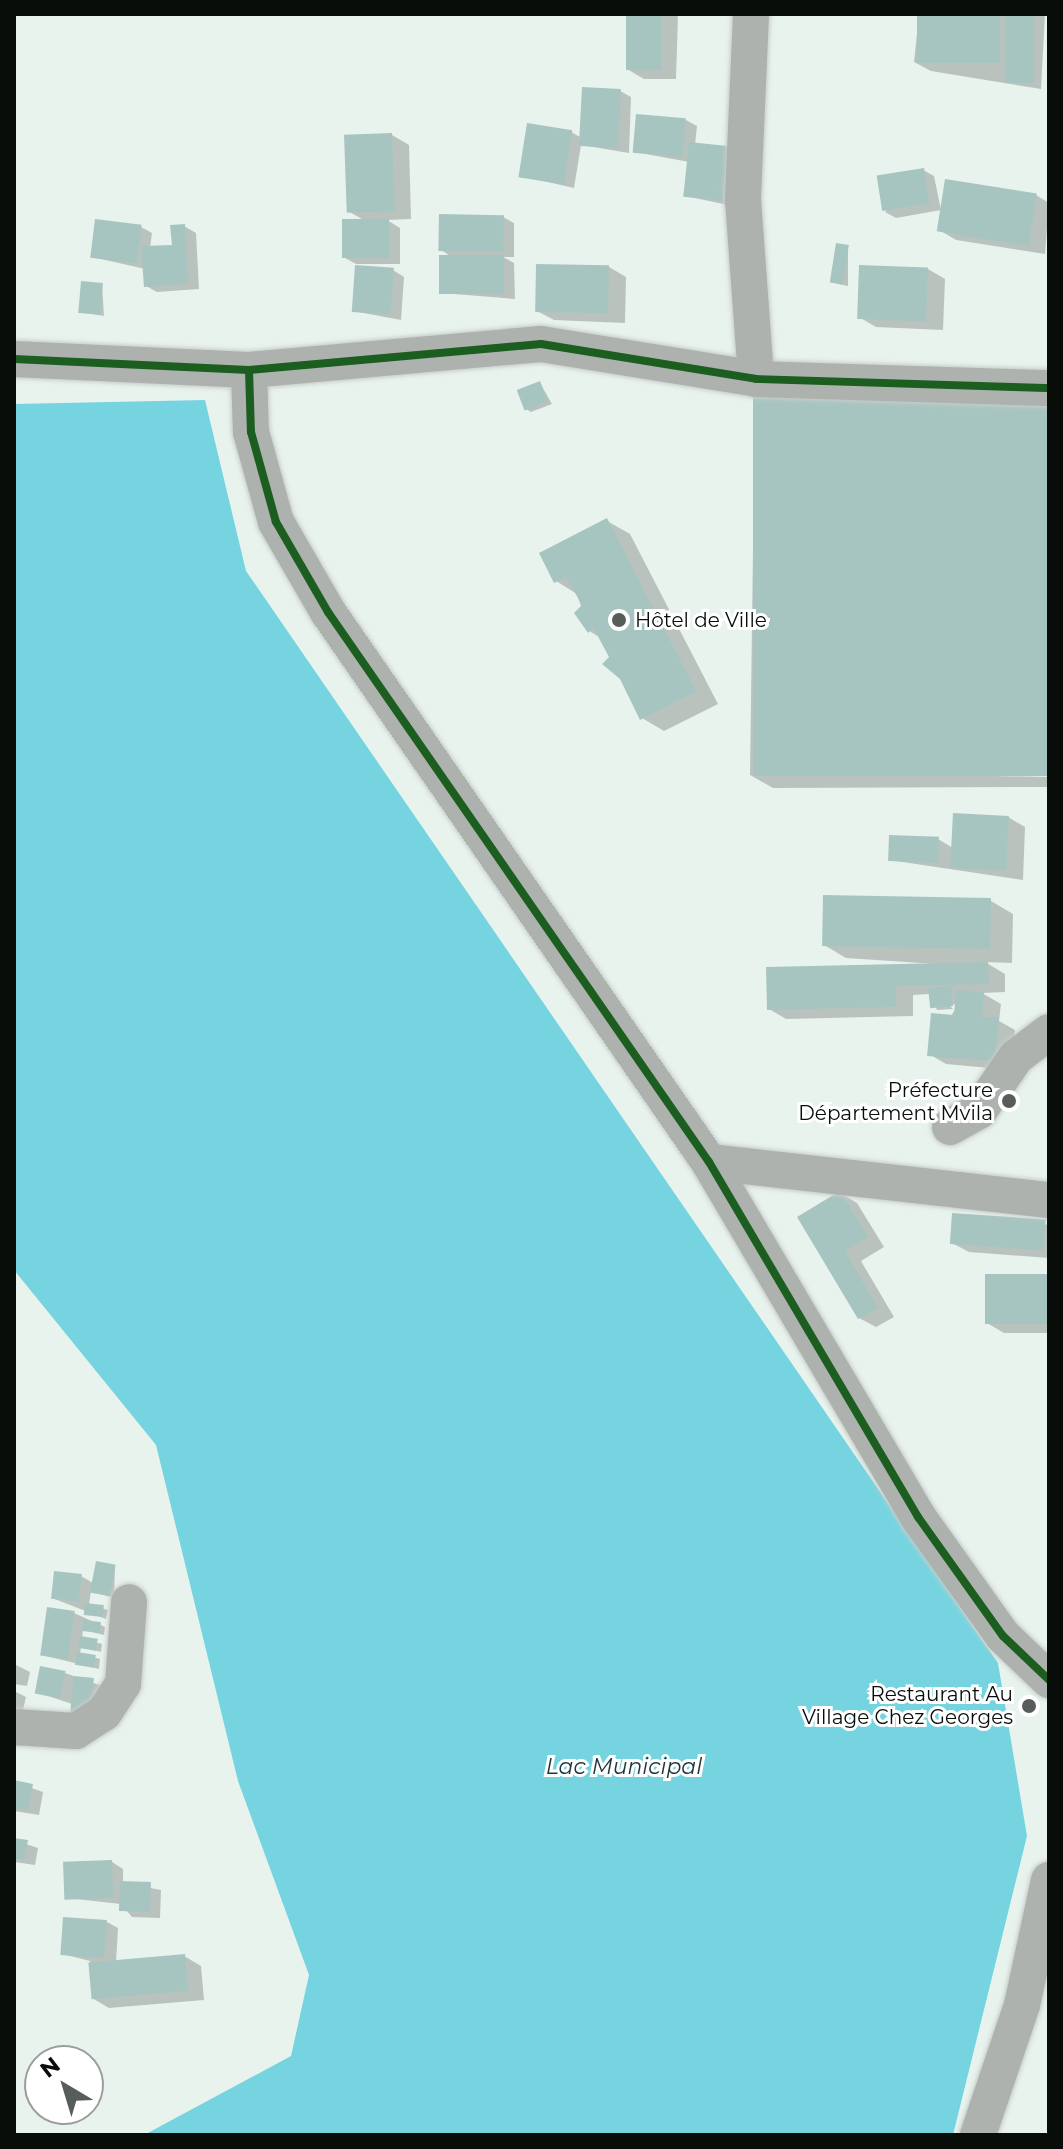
<!DOCTYPE html>
<meta charset="utf-8">
<style>
body{margin:0}
#map{position:relative;width:1063px;height:2149px;overflow:hidden;background:#e9f3ee;font-family:Montserrat,sans-serif}
div>[style]{position:absolute}
[style*='--x']{left:calc(var(--x)*1px);top:calc(var(--y)*1px);width:calc(var(--w)*1px);rotate:calc(var(--a)*1deg)}
.water>*{inset:0;background:#76d4e1}
.shadow>*{inset:0;background:#0003}
.building>*{inset:0;background:#a7c5c0;transform-origin:0 0}
.roads{filter:drop-shadow(0 0 2px #c6cdca) drop-shadow(0 0 2px #c6cdca)}
.minor>*{height:36px;margin:-18px;padding:0 18px;transform-origin:18px;border-radius:18px;background:#aeb2ae}
.cycleway>*{height:8px;margin:-4px;padding:0 4px;transform-origin:4px;border-radius:4px;background:#1b5e20}
.dots>*{width:22px;height:22px;translate:-50% -50%;box-sizing:border-box;border:4px solid #fff;border-radius:50%}
span{translate:-50% -50%;white-space:nowrap;text-align:center;line-height:1.15;-webkit-text-stroke:6px #fff;paint-order:stroke}
.poi-label{font-size:20px;color:#080d0a}
.left{translate:0 -50%;text-align:left}
.right{translate:-100% -50%;text-align:right}
.water-label{font-size:22px;color:#1f3539;font-style:italic}
.frame{position:absolute;inset:0;border:16px solid #080d0a;pointer-events:none}
.north{position:absolute;left:24px;top:2045px;width:80px;height:80px;box-sizing:border-box;background:#fff;border:2px solid #9c9e9d;border-radius:50%;rotate:322deg;font-size:22px;font-weight:700;line-height:32px;text-align:center;color:#080d0a}
.north::after{content:'';display:block;margin:auto;width:28px;height:36px;background:#575e5a;clip-path:polygon(50% 0,100% 100%,50% 72%,0 100%)}
</style>
<div id="map">
<div class="water">
<div style="clip-path:polygon(205px 400px,246px 571px,998px 1663px,1027px 1836px,953px 2135px,144px 2135px,291px 2056px,309px 1975px,238px 1781px,156px 1445px,14px 1270px,14px 404px)"></div>
</div>
<div class="shadow">
<div style="clip-path:polygon(628px 14px,678px 14px,676px 79px,644px 79px,627px 69px)"></div>
<div style="clip-path:polygon(919px 14px,1045px 14px,1041px 89px,931px 71px,914px 62px)"></div>
<div style="clip-path:polygon(620px 91px,631px 97px,629px 153px,581px 145px,574px 188px,521px 176px,571px 132px,582px 138px)"></div>
<div style="clip-path:polygon(686px 120px,697px 126px,695px 145px,727px 148px,733px 206px,685px 196px,689px 162px,635px 152px)"></div>
<div style="clip-path:polygon(392px 135px,409px 145px,411px 219px,387px 220px,400px 228px,400px 264px,356px 264px,345px 258px,367px 222px,348px 211px)"></div>
<div style="clip-path:polygon(923px 170px,934px 176px,941px 210px,896px 218px,885px 212px)"></div>
<div style="clip-path:polygon(1036px 195px,1049px 203px,1045px 254px,956px 240px,939px 230px)"></div>
<div style="clip-path:polygon(503px 217px,514px 223px,514px 257px,503px 257px,514px 263px,515px 299px,441px 293px,452px 257px,441px 250px)"></div>
<div style="clip-path:polygon(184px 226px,196px 233px,199px 289px,157px 292px,146px 286px,145px 269px,92px 257px,141px 227px,152px 233px,150px 248px,174px 247px)"></div>
<div style="clip-path:polygon(848px 247px,848px 286px,838px 284px,833px 281px)"></div>
<div style="clip-path:polygon(609px 267px,626px 277px,625px 323px,554px 320px,537px 311px)"></div>
<div style="clip-path:polygon(928px 269px,945px 279px,943px 330px,876px 327px,859px 317px)"></div>
<div style="clip-path:polygon(393px 270px,404px 277px,401px 320px,353px 311px)"></div>
<div style="clip-path:polygon(102px 285px,104px 316px,80px 312px)"></div>
<div style="clip-path:polygon(540px 383px,552px 404px,531px 412px,526px 409px)"></div>
<div style="clip-path:polygon(evenodd,755px 397px,1049px 399px,1049px 773px,895px 774px,1049px 777px,1049px 787px,773px 788px,750px 775px,755px 397px,949px 610px,953px 610px,959px 647px,955px 648px,949px 610px)"></div>
<div style="clip-path:polygon(607px 521px,630px 534px,718px 704px,664px 731px,642px 718px,601px 638px,589px 631px,577px 594px,556px 581px)"></div>
<div style="clip-path:polygon(1008px 817px,1025px 827px,1023px 880px,889px 860px,938px 839px,953px 848px)"></div>
<div style="clip-path:polygon(991px 901px,1013px 914px,1012px 963px,985px 962px,1005px 974px,1005px 992px,982px 993px,1001px 1004px,999px 1021px,1015px 1030px,1011px 1070px,946px 1064px,929px 1054px,957px 1006px,945px 1000px,953px 1009px,937px 1010px,930px 994px,913px 995px,913px 1016px,786px 1019px,769px 1009px,951px 965px,846px 958px,824px 945px)"></div>
<div style="clip-path:polygon(840px 1193px,857px 1203px,884px 1247px,861px 1261px,894px 1317px,876px 1327px,859px 1318px,800px 1217px)"></div>
<div style="clip-path:polygon(1049px 1224px,1049px 1258px,969px 1252px,952px 1243px)"></div>
<div style="clip-path:polygon(1049px 1276px,1049px 1333px,1004px 1333px,987px 1323px)"></div>
<div style="clip-path:polygon(115px 1567px,114px 1598px,91px 1591px,89px 1605px,108px 1610px,106px 1619px,52px 1598px,81px 1576px,93px 1583px)"></div>
<div style="clip-path:polygon(74px 1613px,105px 1627px,104px 1635px,83px 1630px,82px 1639px,102px 1644px,101px 1652px,81px 1647px,80px 1654px,100px 1659px,99px 1669px,42px 1655px)"></div>
<div style="clip-path:polygon(14px 1664px,30px 1672px,27px 1686px,14px 1684px)"></div>
<div style="clip-path:polygon(65px 1673px,105px 1687px,99px 1724px,72px 1704px,36px 1692px)"></div>
<div style="clip-path:polygon(14px 1691px,26px 1697px,23px 1710px,14px 1708px)"></div>
<div style="clip-path:polygon(14px 1782px,43px 1792px,39px 1815px,14px 1811px)"></div>
<div style="clip-path:polygon(14px 1840px,38px 1848px,35px 1865px,14px 1862px)"></div>
<div style="clip-path:polygon(112px 1862px,123px 1869px,123px 1883px,161px 1890px,160px 1918px,132px 1917px,121px 1904px,66px 1898px)"></div>
<div style="clip-path:polygon(107px 1922px,118px 1928px,116px 1962px,184px 1956px,201px 1966px,204px 2000px,109px 2008px,92px 1998px,90px 1961px,62px 1954px)"></div>
</div>
<div class="building">
<div style="left:626px;top:14px;width:35px;height:56px"></div>
<div style="left:917px;top:14px;width:83px;height:49px"></div>
<div style="left:1005px;top:14px;width:29px;height:69px"></div>
<div style="left:582px;top:87px;width:39px;height:59px;rotate:3deg"></div>
<div style="left:636px;top:114px;width:50px;height:39px;rotate:5deg"></div>
<div style="left:527px;top:123px;width:46px;height:55px;rotate:9deg"></div>
<div style="left:392px;top:133px;width:78px;height:48px;rotate:88deg"></div>
<div style="left:689px;top:142px;width:39px;height:55px;rotate:6deg"></div>
<div style="left:924px;top:168px;width:36px;height:48px;rotate:81deg"></div>
<div style="left:945px;top:179px;width:93px;height:53px;rotate:9deg"></div>
<div style="left:439px;top:214px;width:65px;height:37px;rotate:1deg"></div>
<div style="left:95px;top:219px;width:47px;height:39px;rotate:7deg"></div>
<div style="left:389px;top:219px;width:39px;height:47px;rotate:90deg"></div>
<div style="clip-path:polygon(185px 224px,188px 284px,144px 287px,141px 246px,172px 245px,170px 225px)"></div>
<div style="left:836px;top:243px;width:13px;height:40px;rotate:9deg"></div>
<div style="left:439px;top:255px;width:65px;height:39px"></div>
<div style="left:536px;top:264px;width:73px;height:48px;rotate:1deg"></div>
<div style="left:355px;top:265px;width:39px;height:47px;rotate:4deg"></div>
<div style="left:859px;top:265px;width:69px;height:54px;rotate:2deg"></div>
<div style="left:81px;top:281px;width:22px;height:32px;rotate:5deg"></div>
<div style="left:540px;top:381px;width:22px;height:25px;rotate:69deg"></div>
<div style="left:753px;top:395px;width:296px;height:381px"></div>
<div style="clip-path:polygon(607px 518px,696px 691px,640px 720px,620px 679px,602px 664px,609px 657px,593px 627px,588px 633px,574px 613px,582px 605px,566px 577px,554px 583px,539px 553px)"></div>
<div style="left:953px;top:813px;width:56px;height:55px;rotate:3deg"></div>
<div style="left:889px;top:835px;width:50px;height:26px;rotate:2deg"></div>
<div style="left:823px;top:895px;width:168px;height:51px;rotate:1deg"></div>
<div style="clip-path:polygon(988px 962px,989px 984px,896px 986px,896px 1007px,767px 1010px,766px 967px)"></div>
<div style="left:951px;top:986px;width:20px;height:23px;rotate:84deg"></div>
<div style="clip-path:polygon(956px 990px,984px 992px,982px 1017px,999px 1018px,995px 1061px,927px 1056px,931px 1013px,954px 1015px)"></div>
<div style="clip-path:polygon(840px 1191px,868px 1237px,845px 1251px,878px 1308px,858px 1319px,797px 1217px)"></div>
<div style="left:952px;top:1213px;width:94px;height:31px;rotate:4deg"></div>
<div style="left:985px;top:1274px;width:64px;height:50px"></div>
<div style="left:96px;top:1561px;width:20px;height:32px;rotate:11deg"></div>
<div style="left:54px;top:1571px;width:28px;height:28px;rotate:6deg"></div>
<div style="left:85px;top:1603px;width:19px;height:12px;rotate:6deg"></div>
<div style="left:47px;top:1607px;width:28px;height:49px;rotate:8deg"></div>
<div style="left:83px;top:1620px;width:18px;height:11px;rotate:6deg"></div>
<div style="left:80px;top:1636px;width:18px;height:12px;rotate:9deg"></div>
<div style="left:77px;top:1652px;width:19px;height:13px;rotate:9deg"></div>
<div style="left:40px;top:1666px;width:26px;height:28px;rotate:11deg"></div>
<div style="left:74px;top:1676px;width:20px;height:40px;rotate:6deg"></div>
<div style="clip-path:polygon(14px 1780px,33px 1784px,28px 1810px,14px 1808px)"></div>
<div style="clip-path:polygon(14px 1838px,28px 1840px,24px 1860px,14px 1858px)"></div>
<div style="left:112px;top:1860px;width:38px;height:49px;rotate:88deg"></div>
<div style="left:120px;top:1881px;width:31px;height:30px;rotate:2deg"></div>
<div style="left:63px;top:1917px;width:44px;height:38px;rotate:4deg"></div>
<div style="left:185px;top:1954px;width:37px;height:97px;rotate:85deg"></div>
</div>
<div class="roads">
<div class="minor">
<div style="--x:751;--y:14;--w:186;--a:92.5"></div>
<div style="--x:743;--y:200;--w:179;--a:85.8"></div>
<div style="--x:14;--y:359;--w:235;--a:2.7"></div>
<div style="--x:249;--y:370;--w:293;--a:-5.1"></div>
<div style="--x:541;--y:344;--w:218;--a:9.2"></div>
<div style="--x:756;--y:379;--w:293;--a:1.8"></div>
<div style="--x:249;--y:370;--w:62;--a:88.2"></div>
<div style="--x:251;--y:432;--w:93;--a:74.5"></div>
<div style="--x:276;--y:522;--w:104;--a:60"></div>
<div style="--x:328;--y:612;--w:669;--a:55.29"></div>
<div style="--x:709;--y:1162;--w:412;--a:59.5"></div>
<div style="--x:918;--y:1517;--w:146;--a:54.5"></div>
<div style="--x:1003;--y:1636;--w:64;--a:43.7"></div>
<div style="--x:950;--y:1127;--w:33;--a:-29"></div>
<div style="--x:979;--y:1111;--w:65;--a:-55.6"></div>
<div style="--x:1016;--y:1057;--w:41;--a:-37.1"></div>
<div style="--x:709;--y:1162;--w:342;--a:6.4"></div>
<div style="--x:14;--y:1727;--w:62;--a:3.7"></div>
<div style="--x:76;--y:1731;--w:33;--a:-33"></div>
<div style="--x:104;--y:1713;--w:35;--a:-57"></div>
<div style="--x:123;--y:1684;--w:82;--a:-85.8"></div>
<div style="--x:978;--y:2135;--w:137;--a:-71.3"></div>
<div style="--x:1022;--y:2005;--w:128;--a:-77.8"></div>
</div>
</div>
<div class="cycleway">
<div style="--x:14;--y:359;--w:235;--a:2.7"></div>
<div style="--x:249;--y:370;--w:293;--a:-5.1"></div>
<div style="--x:541;--y:344;--w:218;--a:9.2"></div>
<div style="--x:756;--y:379;--w:293;--a:1.8"></div>
<div style="--x:249;--y:370;--w:62;--a:88.2"></div>
<div style="--x:251;--y:432;--w:93;--a:74.5"></div>
<div style="--x:276;--y:522;--w:104;--a:60"></div>
<div style="--x:328;--y:612;--w:669;--a:55.29"></div>
<div style="--x:709;--y:1162;--w:412;--a:59.5"></div>
<div style="--x:918;--y:1517;--w:146;--a:54.5"></div>
<div style="--x:1003;--y:1636;--w:64;--a:43.7"></div>
</div>
<div class="dots">
<div style="left:619px;top:620px;background:#575e5a"></div>
<div style="left:1009px;top:1101px;background:#575e5a"></div>
<div style="left:1029px;top:1706px;background:#575e5a"></div>
</div>
<div class="poi-label">
<span class="left" style="left:635px;top:620px">Hôtel de Ville</span>
<span class="right" style="left:993px;top:1102px">Préfecture<br>Département Mvila</span>
<span class="right" style="left:1013px;top:1706px">Restaurant Au<br>Village Chez Georges</span>
</div>
<div class="water-label">
<span style="left:624px;top:1767px">Lac Municipal</span>
</div>
<div class="frame"></div>
<div class="north">N</div>
</div>
